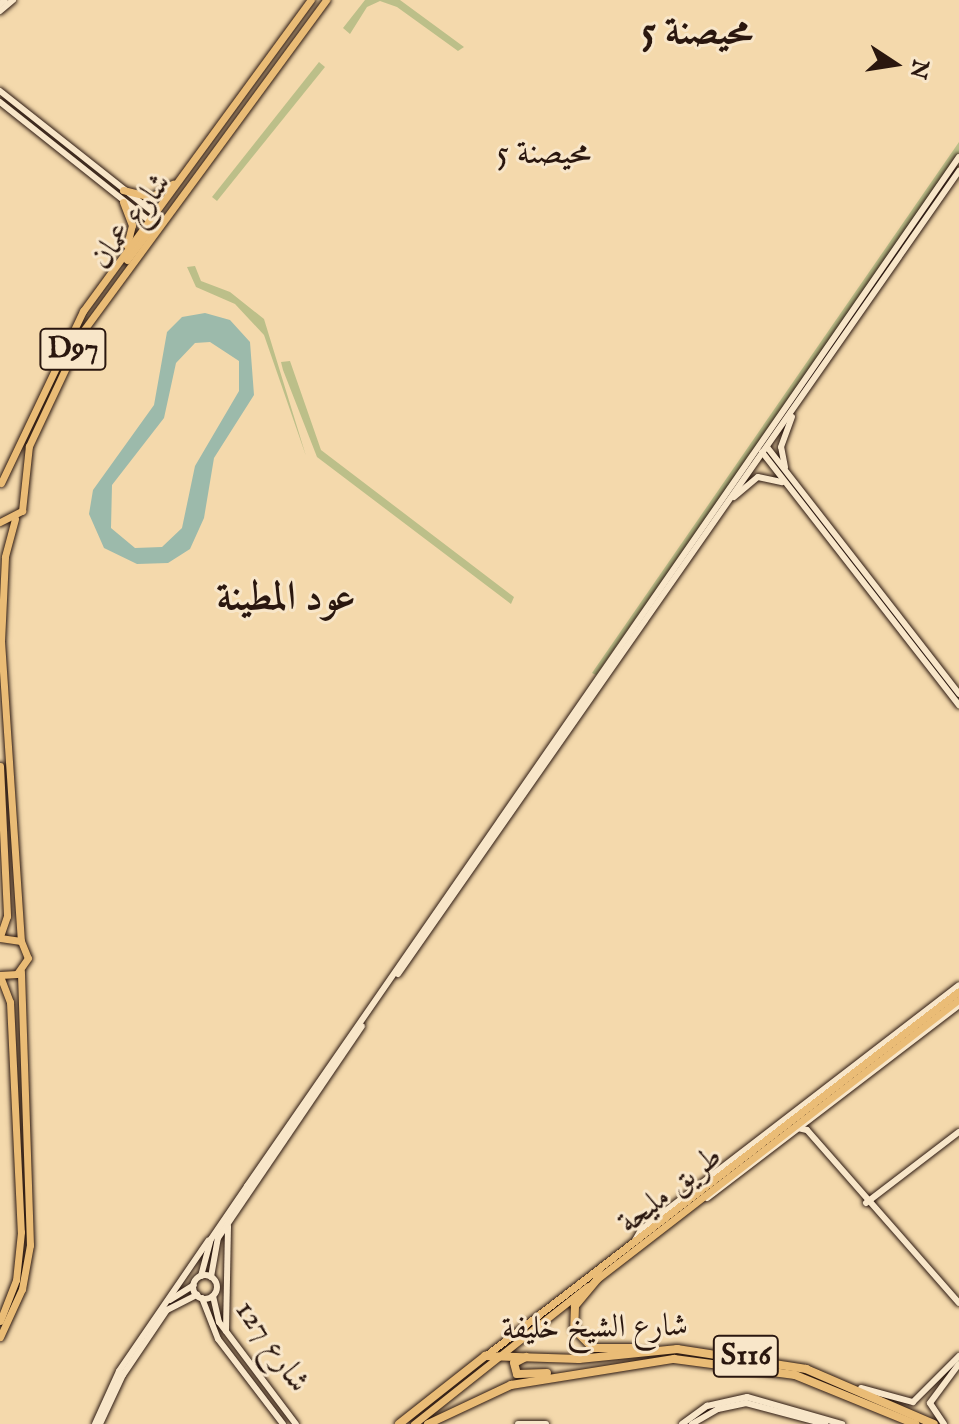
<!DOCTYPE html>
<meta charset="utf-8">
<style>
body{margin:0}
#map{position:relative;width:959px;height:1424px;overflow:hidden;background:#f4d9ac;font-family:"IM FELL English",Amiri,serif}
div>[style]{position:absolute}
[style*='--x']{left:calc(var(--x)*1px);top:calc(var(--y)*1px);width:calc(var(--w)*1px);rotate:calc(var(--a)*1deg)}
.green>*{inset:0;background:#bcbf89}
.water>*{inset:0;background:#9cbaab}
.roads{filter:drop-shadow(0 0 2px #2a170f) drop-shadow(0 0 2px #2a170f)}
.secondary>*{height:6px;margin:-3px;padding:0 3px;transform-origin:3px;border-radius:3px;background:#f8e6c9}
.secondary>.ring{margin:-3px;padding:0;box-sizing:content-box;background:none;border:6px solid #f8e6c9;border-radius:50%}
.primary>*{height:7px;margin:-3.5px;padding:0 3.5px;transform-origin:3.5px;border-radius:3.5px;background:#eabc76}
.highway>*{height:8px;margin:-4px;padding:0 4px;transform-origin:4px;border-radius:4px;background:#eabc76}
span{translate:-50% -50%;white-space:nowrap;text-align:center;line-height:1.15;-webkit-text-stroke:6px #f8e6c9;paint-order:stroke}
.shield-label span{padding:2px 6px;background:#f8e6c9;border:2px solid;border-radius:6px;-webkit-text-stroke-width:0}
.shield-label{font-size:30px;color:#2a170f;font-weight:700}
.street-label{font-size:32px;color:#2a170f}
.neighbourhood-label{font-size:34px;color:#2a170f}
.district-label{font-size:40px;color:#2a170f;font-weight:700}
.north{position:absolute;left:855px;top:24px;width:80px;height:80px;-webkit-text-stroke:6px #f8e6c9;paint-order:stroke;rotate:102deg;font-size:22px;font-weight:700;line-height:32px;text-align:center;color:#2a170f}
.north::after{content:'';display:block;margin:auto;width:28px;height:36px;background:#2a170f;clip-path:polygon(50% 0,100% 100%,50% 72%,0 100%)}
</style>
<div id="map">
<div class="green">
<div style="clip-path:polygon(365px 0,400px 0,464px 47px,458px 51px,397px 7px,380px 1px,367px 7px,350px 34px,343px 28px)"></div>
<div style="clip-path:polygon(319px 62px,325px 67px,217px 201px,212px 197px)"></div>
<div style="clip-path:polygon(959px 142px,959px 152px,768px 429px,596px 675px,592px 673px)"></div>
<div style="clip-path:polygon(195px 266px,201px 281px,230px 292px,264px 319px,306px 456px,264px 335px,235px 304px,196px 287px,187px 267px)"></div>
<div style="clip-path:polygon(290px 361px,321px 450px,514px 597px,511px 604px,317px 457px,283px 370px,281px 362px)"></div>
</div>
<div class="water">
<div style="clip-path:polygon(evenodd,205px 313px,230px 320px,250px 342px,254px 395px,214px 458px,204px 518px,190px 549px,168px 563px,137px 564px,104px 548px,89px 514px,93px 490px,154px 405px,167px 332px,182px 317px,205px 313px,210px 342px,239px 361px,239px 391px,195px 466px,182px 528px,162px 547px,135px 548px,111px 528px,112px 485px,164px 418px,176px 363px,195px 343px,210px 342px)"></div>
</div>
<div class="roads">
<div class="secondary">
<div style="--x:0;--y:4;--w:6;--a:-39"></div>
<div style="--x:0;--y:11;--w:17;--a:-40"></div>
<div style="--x:0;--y:91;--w:208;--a:38.4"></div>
<div style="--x:0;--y:102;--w:194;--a:38.5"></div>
<div style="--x:767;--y:447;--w:313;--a:52.1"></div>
<div style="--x:762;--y:452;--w:321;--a:52.1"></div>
<div style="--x:785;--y:467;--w:20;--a:-101"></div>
<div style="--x:781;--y:447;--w:32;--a:-70"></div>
<div style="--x:734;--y:497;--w:31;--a:-40"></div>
<div style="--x:758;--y:477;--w:25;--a:12"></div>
<div style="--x:398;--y:974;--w:980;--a:-55.06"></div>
<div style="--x:798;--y:1128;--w:9;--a:13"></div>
<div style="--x:807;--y:1130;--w:230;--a:48.7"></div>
<div style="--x:707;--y:1198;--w:317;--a:-37.4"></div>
<div style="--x:866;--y:1203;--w:117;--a:-37.4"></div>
<div style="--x:634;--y:1242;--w:14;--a:-60"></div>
<div style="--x:641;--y:1230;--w:401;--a:-37.6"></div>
<div class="ring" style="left:193px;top:1275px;width:18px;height:18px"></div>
<div style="--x:201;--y:1276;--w:38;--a:-75"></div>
<div style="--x:211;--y:1239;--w:64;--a:-55.8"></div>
<div style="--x:247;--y:1186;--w:1251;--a:-55.32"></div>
<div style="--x:211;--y:1277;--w:40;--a:-80"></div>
<div style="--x:218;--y:1238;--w:256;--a:-55.8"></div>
<div style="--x:213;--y:1296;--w:27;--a:77"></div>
<div style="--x:219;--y:1322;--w:128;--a:53"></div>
<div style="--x:202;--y:1298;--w:44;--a:68.7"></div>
<div style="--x:218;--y:1339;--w:107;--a:52.6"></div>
<div style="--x:170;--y:1300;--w:28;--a:-32"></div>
<div style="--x:226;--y:1331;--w:105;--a:-88.9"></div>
<div style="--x:861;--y:1388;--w:54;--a:15.1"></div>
<div style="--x:913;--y:1402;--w:65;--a:-45"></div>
<div style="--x:95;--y:1424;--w:58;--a:-65.6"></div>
<div style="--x:119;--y:1371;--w:158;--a:-55.6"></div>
<div style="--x:100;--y:1424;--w:54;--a:-64.9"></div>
<div style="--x:123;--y:1375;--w:78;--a:-55.9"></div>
<div style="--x:167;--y:1310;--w:34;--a:-27"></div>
<div style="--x:518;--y:1424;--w:28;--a:0"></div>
<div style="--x:682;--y:1424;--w:31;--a:-36"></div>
<div style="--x:707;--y:1406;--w:41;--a:-12.7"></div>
<div style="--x:747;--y:1397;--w:99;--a:15.9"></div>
<div style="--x:692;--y:1424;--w:30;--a:-30"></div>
<div style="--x:718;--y:1409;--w:29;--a:-12"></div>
<div style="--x:746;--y:1403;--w:82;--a:14.9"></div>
<div style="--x:944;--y:1424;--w:25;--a:-124"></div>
<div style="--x:930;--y:1403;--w:49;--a:-53.4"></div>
</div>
<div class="primary">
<div style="--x:123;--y:190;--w:29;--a:14"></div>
<div style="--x:151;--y:197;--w:26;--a:-31"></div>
<div style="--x:123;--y:202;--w:25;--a:69"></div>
<div style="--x:132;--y:225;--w:21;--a:104"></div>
<div style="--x:127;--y:260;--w:45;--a:-53.1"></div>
<div style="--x:154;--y:224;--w:10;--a:-90"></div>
<div style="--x:1;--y:483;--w:191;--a:-64.5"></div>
<div style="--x:83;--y:311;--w:386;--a:-53.8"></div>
<div style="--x:15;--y:519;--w:39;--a:105"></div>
<div style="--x:5;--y:557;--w:84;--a:92.7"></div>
<div style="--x:1;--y:641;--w:301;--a:86.2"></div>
<div style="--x:0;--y:522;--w:25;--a:-27"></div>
<div style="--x:22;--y:511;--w:65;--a:-83.9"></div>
<div style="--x:29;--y:446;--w:127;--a:-64.8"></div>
<div style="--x:83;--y:331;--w:411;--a:-53.7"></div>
<div style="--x:0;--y:766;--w:150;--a:87.3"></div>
<div style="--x:7;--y:916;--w:21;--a:109"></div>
<div style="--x:0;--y:938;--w:21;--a:8"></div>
<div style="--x:21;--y:941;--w:18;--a:68"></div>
<div style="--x:28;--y:958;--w:19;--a:125"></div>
<div style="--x:17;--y:974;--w:17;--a:177"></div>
<div style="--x:0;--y:976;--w:28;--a:69"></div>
<div style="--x:10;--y:1002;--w:230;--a:87.3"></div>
<div style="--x:21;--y:1232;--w:48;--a:95.9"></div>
<div style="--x:16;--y:1280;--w:44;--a:111.3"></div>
<div style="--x:597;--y:1279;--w:458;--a:-37.7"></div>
<div style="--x:0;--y:1337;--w:53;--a:-65.4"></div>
<div style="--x:22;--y:1289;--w:45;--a:-79.7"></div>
<div style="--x:30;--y:1245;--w:274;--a:-91.9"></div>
<div style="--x:485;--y:1356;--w:598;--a:-37.6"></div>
<div style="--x:414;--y:1424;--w:222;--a:-38.4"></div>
</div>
<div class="highway">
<div style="--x:600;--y:1276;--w:39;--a:130"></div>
<div style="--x:575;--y:1306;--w:23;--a:92"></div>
<div style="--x:574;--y:1329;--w:27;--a:45"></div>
<div style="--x:593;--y:1348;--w:39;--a:0"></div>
<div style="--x:526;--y:1357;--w:13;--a:153"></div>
<div style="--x:514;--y:1363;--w:11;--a:75"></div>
<div style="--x:517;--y:1374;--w:30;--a:-2"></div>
<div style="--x:399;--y:1424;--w:110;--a:-38.3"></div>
<div style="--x:485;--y:1356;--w:94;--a:1.8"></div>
<div style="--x:579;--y:1359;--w:99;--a:-5.8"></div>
<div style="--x:677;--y:1349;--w:131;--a:8.8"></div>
<div style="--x:806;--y:1369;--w:139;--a:23.3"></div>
<div style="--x:428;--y:1424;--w:92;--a:-25.2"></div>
<div style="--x:511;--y:1385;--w:165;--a:-9.1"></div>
<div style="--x:674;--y:1359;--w:122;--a:7.5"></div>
<div style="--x:795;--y:1375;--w:130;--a:22.2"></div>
</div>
</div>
<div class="shield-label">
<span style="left:73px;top:349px">D97</span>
<span style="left:746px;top:1356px">S116</span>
</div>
<div class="street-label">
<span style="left:132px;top:222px;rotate:-53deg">شارع عمان</span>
<span style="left:671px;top:1191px;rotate:-38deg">طريق مليحة</span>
<span style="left:595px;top:1329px;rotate:-1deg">شارع الشيخ خليفة</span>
<span style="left:271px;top:1347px;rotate:55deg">شارع 127</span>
</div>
<div class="neighbourhood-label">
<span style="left:544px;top:154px">محيصنة 5</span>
</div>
<div class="district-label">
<span style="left:697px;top:33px">محيصنة 5</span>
<span style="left:286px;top:599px">عود المطينة</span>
</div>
<div class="north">N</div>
</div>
